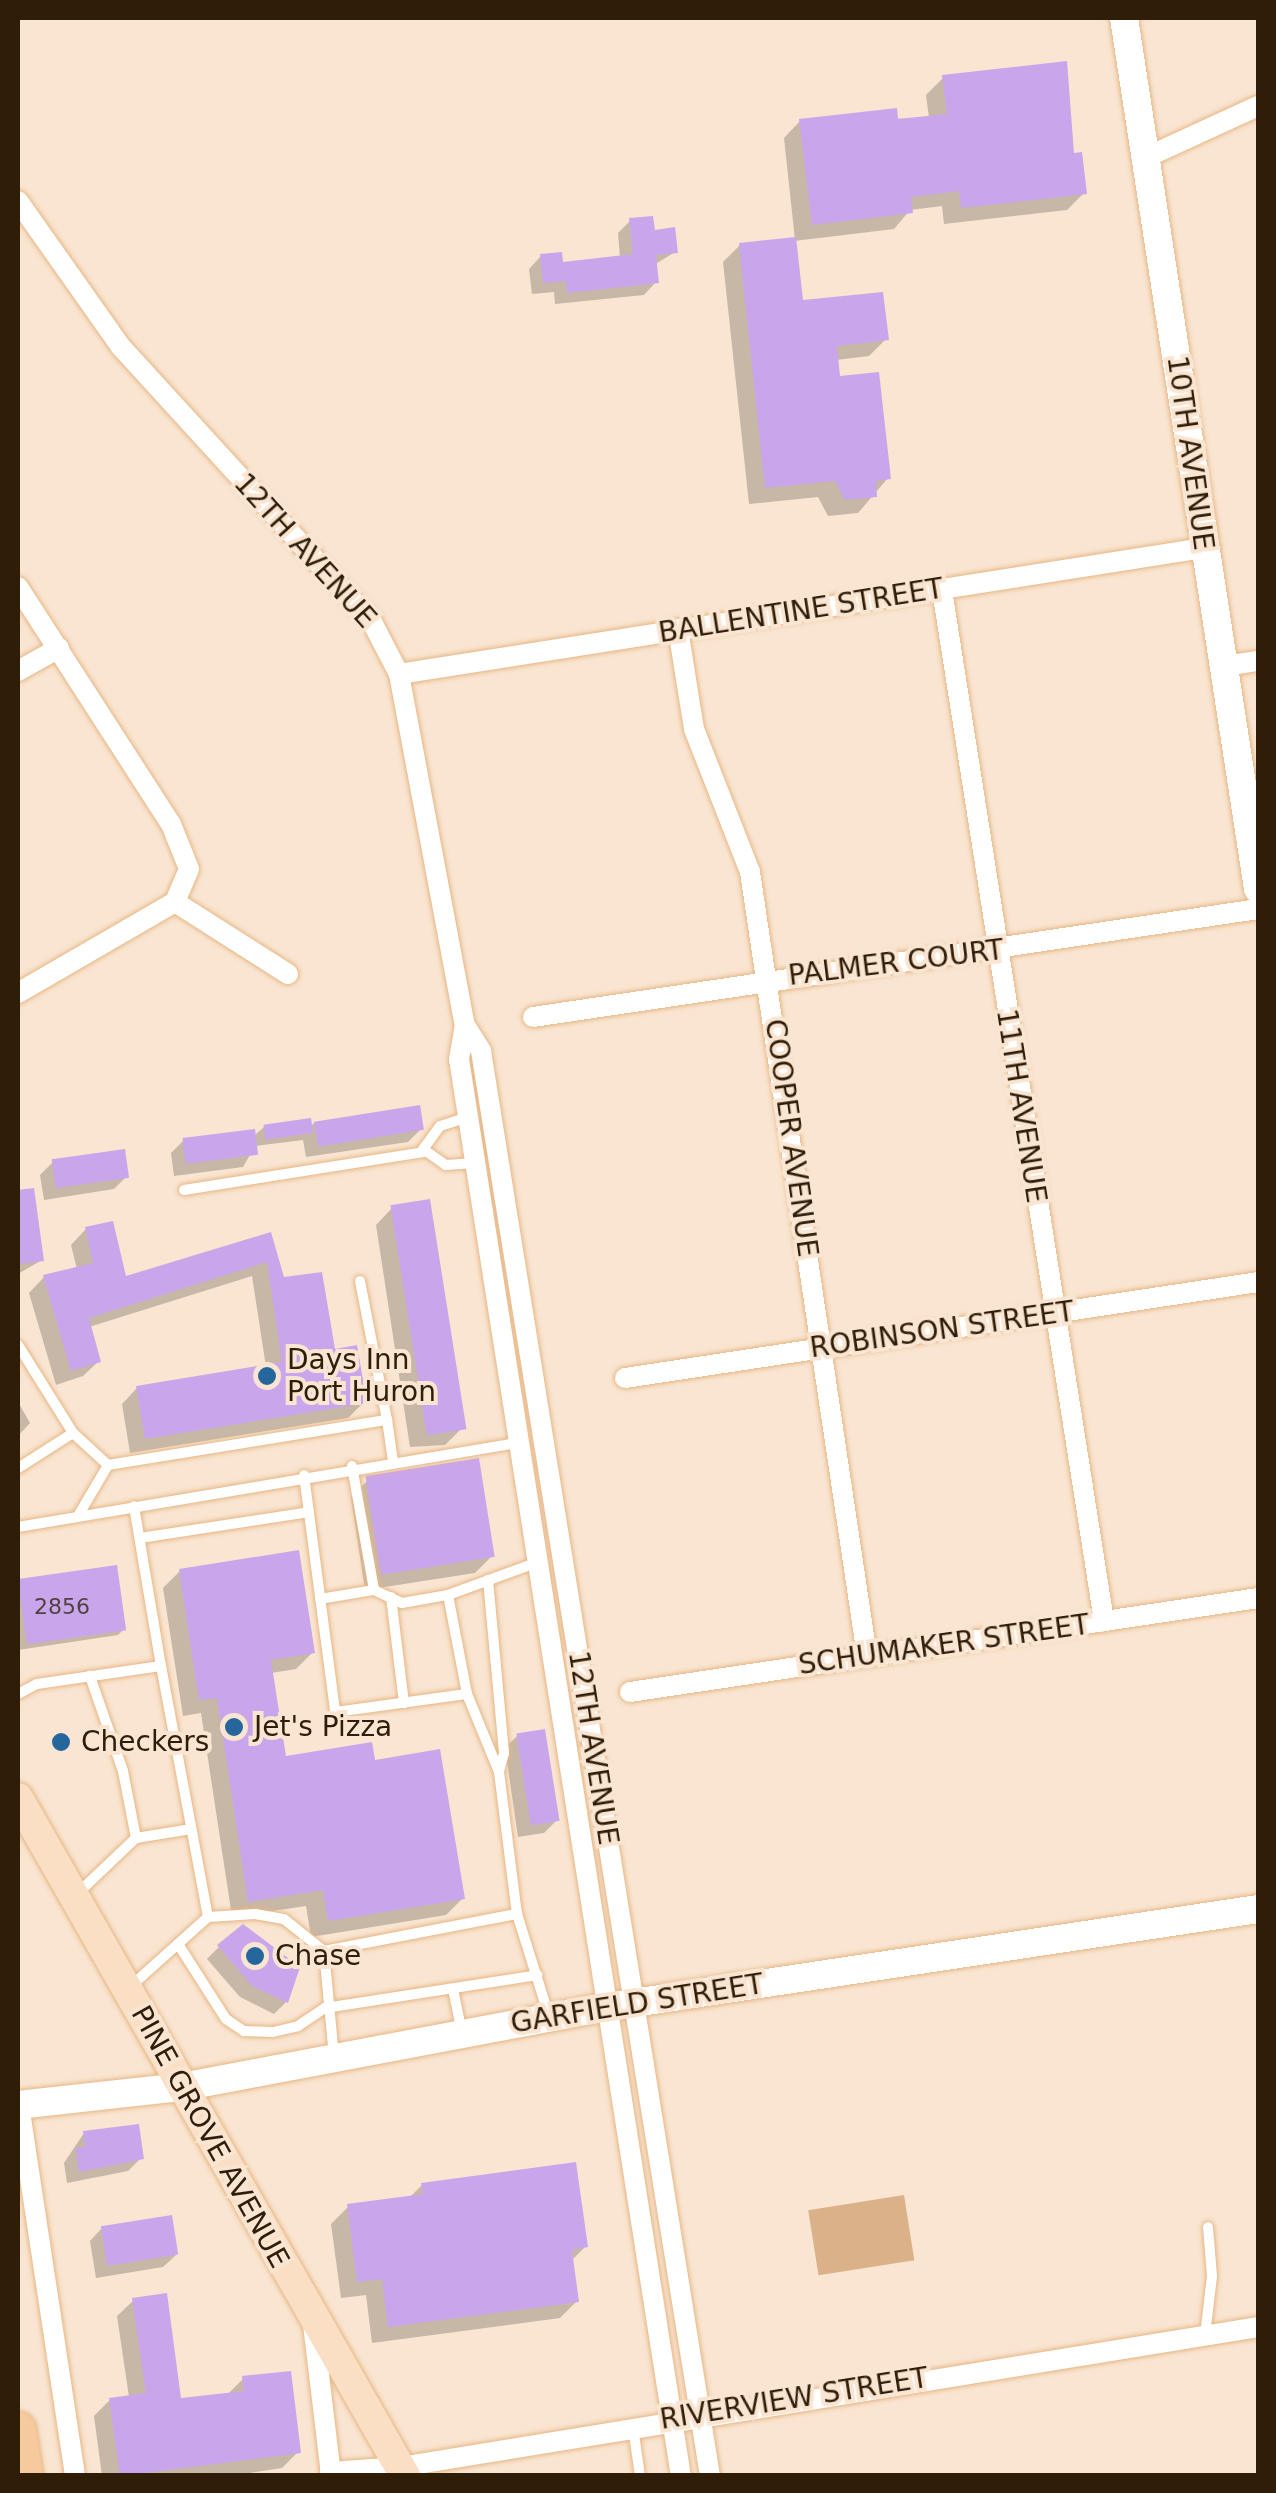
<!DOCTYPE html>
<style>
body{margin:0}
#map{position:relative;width:1276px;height:2493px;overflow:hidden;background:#f9e5d1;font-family:"DejaVu Sans",sans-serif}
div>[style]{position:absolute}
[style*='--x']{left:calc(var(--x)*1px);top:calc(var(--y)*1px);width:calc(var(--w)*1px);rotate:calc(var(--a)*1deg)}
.green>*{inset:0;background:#dab188;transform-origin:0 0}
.shadow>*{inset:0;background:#0003}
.building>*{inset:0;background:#c9a6eb;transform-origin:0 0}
.roads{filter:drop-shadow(0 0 2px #e7b684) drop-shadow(0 0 2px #e7b684)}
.lane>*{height:10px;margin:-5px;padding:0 5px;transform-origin:5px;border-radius:5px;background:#fff}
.street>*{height:20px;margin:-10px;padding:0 10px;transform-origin:10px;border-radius:10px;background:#fff}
.secondary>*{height:28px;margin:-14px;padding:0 14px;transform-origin:14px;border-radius:14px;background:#fff}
.primary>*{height:30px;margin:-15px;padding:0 15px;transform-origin:15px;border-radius:15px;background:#fadfc4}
.highway>*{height:35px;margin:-17.5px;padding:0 17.5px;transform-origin:17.5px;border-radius:17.5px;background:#f6ca9c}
.dots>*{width:28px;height:28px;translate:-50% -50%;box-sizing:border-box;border:5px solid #f9e5d1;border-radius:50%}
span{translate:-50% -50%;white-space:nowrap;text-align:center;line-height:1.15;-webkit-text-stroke:8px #f9e5d1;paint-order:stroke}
.number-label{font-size:22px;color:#563f41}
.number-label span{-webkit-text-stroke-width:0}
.street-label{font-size:28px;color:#2f1d08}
.poi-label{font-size:28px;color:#2f1d08}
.left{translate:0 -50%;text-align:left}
.frame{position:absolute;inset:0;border:20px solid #2f1d08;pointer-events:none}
</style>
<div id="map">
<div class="green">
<div style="left:904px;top:2195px;width:66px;height:97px;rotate:81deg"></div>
</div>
<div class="shadow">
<div style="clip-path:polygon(943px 78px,1072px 156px,1084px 193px,1067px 210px,944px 224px,942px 206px,910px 210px,894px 229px,794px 241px,800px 303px,886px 339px,869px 356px,836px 360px,838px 379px,888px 478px,858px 513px,828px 516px,818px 497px,749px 504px,723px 262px,740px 245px,795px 240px,784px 138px,800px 121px,929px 118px,926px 95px)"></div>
<div style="clip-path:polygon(630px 221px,675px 252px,654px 265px,656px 282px,644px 295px,555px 304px,554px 292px,532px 294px,529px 269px,541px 256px,561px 264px,620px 258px,618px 233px)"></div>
<div style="clip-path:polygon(315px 1122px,421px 1129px,408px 1142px,306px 1157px,303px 1140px,255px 1146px,243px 1167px,174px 1176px,171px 1153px,184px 1140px,253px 1137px,264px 1127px,309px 1128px)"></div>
<div style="clip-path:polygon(53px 1162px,126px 1177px,114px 1189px,44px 1200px,40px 1175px)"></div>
<div style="clip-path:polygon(32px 1191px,42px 1260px,18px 1274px,18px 1193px)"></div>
<div style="clip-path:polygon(392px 1208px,462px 1428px,445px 1445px,410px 1447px,376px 1225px)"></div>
<div style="clip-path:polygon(86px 1229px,124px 1279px,269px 1235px,282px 1280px,364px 1402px,348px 1418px,130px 1453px,122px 1404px,137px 1388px,266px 1367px,252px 1276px,89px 1327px,99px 1361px,83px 1376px,56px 1385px,29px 1293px,44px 1277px,77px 1269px,71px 1245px)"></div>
<div style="clip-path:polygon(18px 1402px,30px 1423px,18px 1436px)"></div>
<div style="clip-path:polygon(368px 1480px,492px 1556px,475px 1573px,365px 1590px,351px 1497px)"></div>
<div style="clip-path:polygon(114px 1568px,124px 1629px,118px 1635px,18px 1650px,18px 1583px)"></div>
<div style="clip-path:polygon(180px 1571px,313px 1652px,296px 1669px,271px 1673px,284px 1759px,463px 1898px,446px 1915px,311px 1937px,306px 1906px,232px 1917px,201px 1713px,183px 1716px,163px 1588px)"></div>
<div style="clip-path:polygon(517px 1736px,556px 1821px,544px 1833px,518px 1837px,505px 1748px)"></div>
<div style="clip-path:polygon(219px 1947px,286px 2002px,274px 2014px,240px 1997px,207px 1959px)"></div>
<div style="clip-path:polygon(84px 2133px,141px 2158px,128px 2171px,67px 2183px,64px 2163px)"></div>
<div style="clip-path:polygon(422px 2185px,585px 2247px,571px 2261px,577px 2301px,560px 2318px,372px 2343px,366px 2295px,341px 2298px,331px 2224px,348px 2207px,408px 2199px)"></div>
<div style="clip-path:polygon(102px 2228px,176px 2255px,163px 2267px,96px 2278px,90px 2241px)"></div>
<div style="clip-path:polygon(134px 2300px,179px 2401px,227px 2395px,243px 2379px,298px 2452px,282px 2468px,230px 2476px,102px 2476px,94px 2416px,110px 2400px,129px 2397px,117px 2316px)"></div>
</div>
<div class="building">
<div style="clip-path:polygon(1067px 61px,1074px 153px,1082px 152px,1087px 194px,961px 208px,959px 191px,911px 197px,913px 213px,812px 225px,799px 119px,897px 108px,898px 119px,947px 114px,942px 75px)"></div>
<div style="clip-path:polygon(653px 216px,655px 230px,675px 227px,678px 253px,656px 255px,659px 283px,567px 293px,566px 281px,543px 283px,540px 254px,562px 252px,563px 262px,633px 254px,629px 218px)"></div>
<div style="clip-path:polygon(796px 237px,803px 300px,883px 292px,889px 340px,837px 346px,840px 376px,879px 372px,891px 479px,876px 481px,877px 497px,845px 500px,835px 481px,765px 488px,739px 243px)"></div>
<div style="left:420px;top:1105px;width:25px;height:107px;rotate:81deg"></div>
<div style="left:311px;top:1118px;width:15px;height:48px;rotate:82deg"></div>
<div style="left:255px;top:1129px;width:26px;height:73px;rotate:83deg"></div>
<div style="left:125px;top:1149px;width:29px;height:74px;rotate:82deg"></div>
<div style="clip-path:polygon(34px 1188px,44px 1261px,20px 1264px,18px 1190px)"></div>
<div style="left:430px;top:1199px;width:233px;height:40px;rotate:81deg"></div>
<div style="clip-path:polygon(113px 1221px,126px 1276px,271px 1232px,284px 1277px,322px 1272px,335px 1349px,357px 1345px,367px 1403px,145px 1439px,136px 1386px,282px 1362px,267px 1262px,89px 1318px,101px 1362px,71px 1371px,43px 1275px,93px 1263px,85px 1227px)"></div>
<div style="left:479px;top:1458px;width:100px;height:115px;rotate:81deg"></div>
<div style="clip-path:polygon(299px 1550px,315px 1653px,271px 1660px,286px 1756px,372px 1742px,375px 1760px,440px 1749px,465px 1899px,328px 1921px,323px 1890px,248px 1902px,217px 1698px,199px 1700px,179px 1569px)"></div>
<div style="left:117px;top:1565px;width:66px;height:100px;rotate:82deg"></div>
<div style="left:545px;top:1729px;width:93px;height:29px;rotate:81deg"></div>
<div style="clip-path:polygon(243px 1924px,300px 1967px,288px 2003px,252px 1986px,217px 1945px)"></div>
<div style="clip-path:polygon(139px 2124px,144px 2159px,79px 2172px,76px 2148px,85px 2147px,83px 2131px)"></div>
<div style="clip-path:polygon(576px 2162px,588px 2247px,572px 2250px,579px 2302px,388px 2327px,382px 2279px,357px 2282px,347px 2204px,423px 2194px,421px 2183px)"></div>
<div style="left:172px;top:2215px;width:40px;height:72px;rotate:81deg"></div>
<div style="clip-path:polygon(167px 2293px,181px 2398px,244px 2391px,242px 2376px,291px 2371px,301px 2453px,120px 2476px,109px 2398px,146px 2393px,132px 2298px)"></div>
</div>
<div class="roads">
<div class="lane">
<div style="--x:468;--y:1117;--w:29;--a:162"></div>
<div style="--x:440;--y:1126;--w:29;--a:126"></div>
<div style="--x:423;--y:1149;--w:28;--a:35"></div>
<div style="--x:446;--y:1165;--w:29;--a:-4"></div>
<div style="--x:184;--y:1190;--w:244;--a:-9"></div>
<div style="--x:360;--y:1281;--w:142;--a:79"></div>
<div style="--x:18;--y:1345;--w:104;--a:58"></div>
<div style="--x:73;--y:1433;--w:65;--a:147.5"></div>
<div style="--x:73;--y:1433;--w:47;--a:42.4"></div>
<div style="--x:108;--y:1465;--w:283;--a:-9.2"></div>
<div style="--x:387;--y:1420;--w:41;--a:81.7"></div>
<div style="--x:352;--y:1466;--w:126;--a:79.9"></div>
<div style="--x:374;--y:1590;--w:31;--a:25"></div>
<div style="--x:402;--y:1603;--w:47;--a:-9.9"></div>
<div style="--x:448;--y:1595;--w:101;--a:79.1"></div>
<div style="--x:467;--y:1694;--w:84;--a:67.7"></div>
<div style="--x:499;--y:1772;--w:143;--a:82.8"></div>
<div style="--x:517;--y:1914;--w:107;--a:72.6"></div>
<div style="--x:304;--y:1475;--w:239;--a:82.5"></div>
<div style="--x:335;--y:1712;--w:133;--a:-7.8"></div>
<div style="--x:78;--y:1516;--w:59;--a:-59.5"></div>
<div style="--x:18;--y:1527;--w:506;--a:-9.56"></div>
<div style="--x:140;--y:1538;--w:171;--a:-8.7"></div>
<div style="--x:488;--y:1580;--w:174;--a:84.7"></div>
<div style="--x:504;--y:1753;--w:20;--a:105"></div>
<div style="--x:448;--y:1595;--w:96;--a:-20.1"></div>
<div style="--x:391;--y:1597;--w:107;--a:83"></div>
<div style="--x:320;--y:1599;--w:55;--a:-9.5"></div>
<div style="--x:18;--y:1694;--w:21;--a:-28"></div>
<div style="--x:37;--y:1684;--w:125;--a:-8.3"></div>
<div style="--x:161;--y:1666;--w:162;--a:-99.6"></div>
<div style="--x:136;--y:1838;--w:56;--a:-9.3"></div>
<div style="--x:78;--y:1893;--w:80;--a:-43.5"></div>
<div style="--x:136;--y:1838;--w:68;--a:-101"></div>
<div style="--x:123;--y:1771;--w:101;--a:-109.2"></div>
<div style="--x:208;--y:1917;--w:47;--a:-3.7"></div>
<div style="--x:255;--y:1914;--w:29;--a:10"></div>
<div style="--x:284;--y:1919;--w:51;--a:38.7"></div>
<div style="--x:324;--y:1951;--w:105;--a:84.6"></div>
<div style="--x:178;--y:1944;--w:89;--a:57.4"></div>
<div style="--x:226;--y:2019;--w:22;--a:34"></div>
<div style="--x:244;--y:2031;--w:29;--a:2"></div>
<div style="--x:273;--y:2032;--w:26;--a:-13"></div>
<div style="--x:298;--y:2026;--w:32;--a:-34"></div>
<div style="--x:325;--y:2008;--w:215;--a:-8.8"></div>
<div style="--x:324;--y:1951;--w:197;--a:-10.9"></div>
<div style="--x:131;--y:1986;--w:103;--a:-41.9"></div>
<div style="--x:208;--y:1917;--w:255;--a:-100.6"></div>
<div style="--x:453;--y:1989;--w:45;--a:78.4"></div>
<div style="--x:1205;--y:2335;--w:59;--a:-83.2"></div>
<div style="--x:1212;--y:2276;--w:49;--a:-94.7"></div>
<div style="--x:633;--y:2427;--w:49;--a:81.9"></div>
</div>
<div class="street">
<div style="--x:1147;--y:157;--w:122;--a:-24.7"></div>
<div style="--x:18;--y:201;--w:179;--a:54.8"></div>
<div style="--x:121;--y:347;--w:372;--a:47.6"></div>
<div style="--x:372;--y:622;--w:59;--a:62.6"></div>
<div style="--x:399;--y:674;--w:357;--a:79.4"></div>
<div style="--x:465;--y:1025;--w:35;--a:100"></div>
<div style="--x:459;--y:1059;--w:1434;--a:81.1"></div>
<div style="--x:18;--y:587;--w:282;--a:57.2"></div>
<div style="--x:171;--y:824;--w:48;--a:68.2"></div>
<div style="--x:189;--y:869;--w:36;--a:113"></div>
<div style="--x:175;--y:902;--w:181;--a:149.9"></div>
<div style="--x:942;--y:590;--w:1044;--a:81.07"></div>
<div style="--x:678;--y:629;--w:101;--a:80.9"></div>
<div style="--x:694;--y:729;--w:154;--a:68.6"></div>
<div style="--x:750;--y:872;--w:793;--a:81.51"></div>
<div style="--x:1225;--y:666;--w:33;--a:-9"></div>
<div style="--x:18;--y:671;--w:47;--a:-29.3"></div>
<div style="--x:399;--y:674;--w:815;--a:-8.9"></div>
<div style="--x:175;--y:902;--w:134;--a:32.5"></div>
<div style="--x:533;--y:1017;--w:733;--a:-8.47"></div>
<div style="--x:465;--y:1025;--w:31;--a:58"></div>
<div style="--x:481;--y:1051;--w:1443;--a:80.87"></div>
<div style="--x:625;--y:1378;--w:640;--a:-8.62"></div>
<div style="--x:630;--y:1692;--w:635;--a:-8.51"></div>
<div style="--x:19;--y:2105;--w:375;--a:81.4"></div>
<div style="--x:313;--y:2324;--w:153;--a:83.2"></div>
<div style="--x:330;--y:2472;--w:70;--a:-4.1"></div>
<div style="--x:400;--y:2467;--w:869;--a:-9.27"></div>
</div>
<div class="secondary">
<div style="--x:1124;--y:18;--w:881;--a:81.25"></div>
<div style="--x:18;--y:2105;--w:165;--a:-6.3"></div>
<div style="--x:182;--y:2087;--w:432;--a:-10.7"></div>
<div style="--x:607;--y:2007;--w:658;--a:-8.56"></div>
</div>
<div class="primary">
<div style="--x:18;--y:1798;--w:781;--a:60.28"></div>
</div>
<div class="highway">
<div style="--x:18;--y:2429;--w:48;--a:81.5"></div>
</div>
</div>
<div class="dots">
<div style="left:267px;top:1376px;background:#25669c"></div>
<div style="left:234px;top:1727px;background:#25669c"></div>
<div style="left:61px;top:1742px;background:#25669c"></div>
<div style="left:255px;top:1956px;background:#25669c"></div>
</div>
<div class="number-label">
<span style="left:62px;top:1607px">2856</span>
</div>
<div class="street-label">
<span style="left:1190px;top:453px;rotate:82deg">10TH AVENUE</span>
<span style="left:305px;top:551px;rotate:48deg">12TH AVENUE</span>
<span style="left:801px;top:611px;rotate:-9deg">BALLENTINE STREET</span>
<span style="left:896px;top:963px;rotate:-7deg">PALMER COURT</span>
<span style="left:1021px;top:1106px;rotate:81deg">11TH AVENUE</span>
<span style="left:791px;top:1138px;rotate:82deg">COOPER AVENUE</span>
<span style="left:942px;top:1330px;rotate:-8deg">ROBINSON STREET</span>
<span style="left:944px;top:1645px;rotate:-8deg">SCHUMAKER STREET</span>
<span style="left:593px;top:1748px;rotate:81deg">12TH AVENUE</span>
<span style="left:637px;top:2004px;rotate:-9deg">GARFIELD STREET</span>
<span style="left:210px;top:2137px;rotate:61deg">PINE GROVE AVENUE</span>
<span style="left:794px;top:2399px;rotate:-9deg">RIVERVIEW STREET</span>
</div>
<div class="poi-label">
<span class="left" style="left:287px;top:1376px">Days Inn<br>Port Huron</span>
<span class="left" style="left:254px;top:1727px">Jet's Pizza</span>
<span class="left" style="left:81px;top:1742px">Checkers</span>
<span class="left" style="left:275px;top:1956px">Chase</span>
</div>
<div class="frame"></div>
</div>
